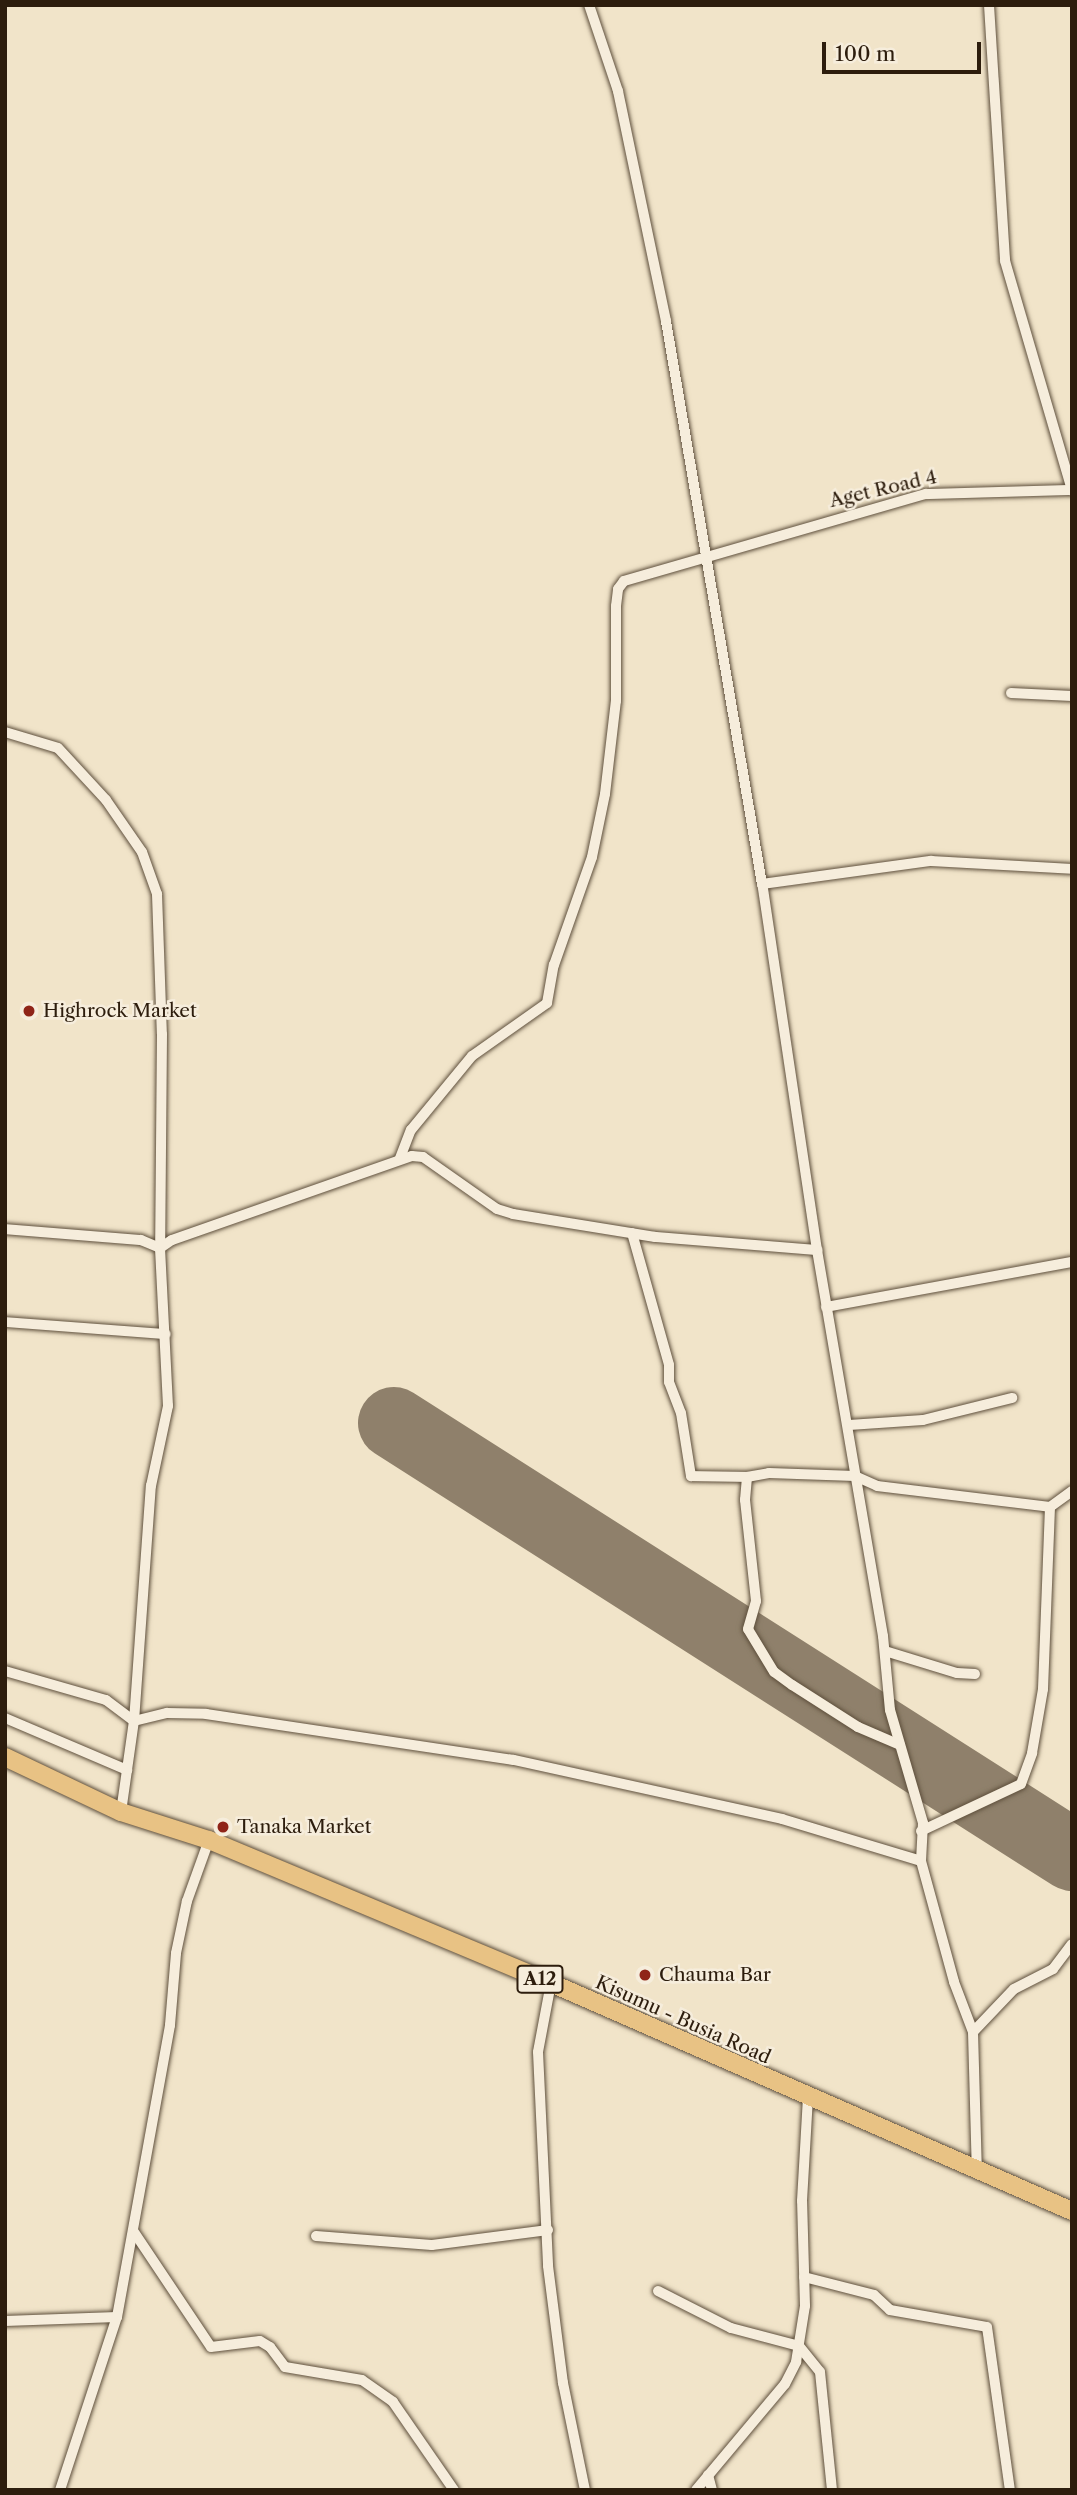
<!DOCTYPE html>
<style>
body{margin:0}
#map{position:relative;width:1077px;height:2495px;overflow:hidden;background:#f1e4c9;font-family:"Libre Caslon Text",serif}
div>[style]{position:absolute}
[style*='--x']{left:calc(var(--x)*1px);top:calc(var(--y)*1px);width:calc(var(--w)*1px);rotate:calc(var(--a)*1deg)}
.runway>*{height:72px;margin:-36px;padding:0 36px;transform-origin:36px;border-radius:36px;background:#8f806b}
.roads{filter:drop-shadow(0 0 2px #5e4f3c) drop-shadow(0 0 2px #5e4f3c)}
.street>*{height:10px;margin:-5px;padding:0 5px;transform-origin:5px;border-radius:5px;background:#f6eddc}
.highway>*{height:18px;margin:-9px;padding:0 9px;transform-origin:9px;border-radius:9px;background:#e8c284}
.dots>*{width:19px;height:19px;translate:-50% -50%;box-sizing:border-box;border:4px solid #f6eddc;border-radius:50%}
span{translate:-50% -50%;white-space:nowrap;text-align:center;line-height:1.15;-webkit-text-stroke:5px #f6eddc;paint-order:stroke}
.shield-label span{padding:2px 5px;background:#f6eddc;border:2px solid;border-radius:5px;-webkit-text-stroke-width:0}
.shield-label{font-size:18px;color:#2d1d0d;font-weight:700}
.street-label{font-size:19px;color:#2d1d0d}
.poi-label{font-size:19px;color:#2d1d0d}
.left{translate:0 -50%;text-align:left}
.frame{position:absolute;inset:0;border:7px solid #2d1d0d;pointer-events:none}
.scale{position:absolute;left:822px;top:42px;width:159px;height:32px;box-sizing:border-box;border:4px solid #2d1d0d;border-top:0;padding-left:9px;font-size:21px;line-height:24px;white-space:nowrap;color:#2d1d0d;-webkit-text-stroke:5px #f6eddc;paint-order:stroke}
</style>
<div id="map">
<div class="runway">
<div style="--x:394;--y:1423;--w:804;--a:32.5"></div>
</div>
<div class="roads">
<div class="street">
<div style="--x:989;--y:5;--w:256;--a:86.4"></div>
<div style="--x:1005;--y:261;--w:239;--a:73.7"></div>
<div style="--x:1011;--y:693;--w:61;--a:2.8"></div>
<div style="--x:5;--y:732;--w:55;--a:16.8"></div>
<div style="--x:58;--y:748;--w:71;--a:47.3"></div>
<div style="--x:106;--y:800;--w:63;--a:55.3"></div>
<div style="--x:142;--y:852;--w:45;--a:70.3"></div>
<div style="--x:157;--y:894;--w:140;--a:88"></div>
<div style="--x:162;--y:1034;--w:214;--a:90.5"></div>
<div style="--x:160;--y:1248;--w:21;--a:-157"></div>
<div style="--x:141;--y:1240;--w:136;--a:-175.4"></div>
<div style="--x:762;--y:884;--w:171;--a:-7.8"></div>
<div style="--x:931;--y:861;--w:141;--a:3.2"></div>
<div style="--x:400;--y:1158;--w:30;--a:-69"></div>
<div style="--x:411;--y:1130;--w:96;--a:-50.5"></div>
<div style="--x:472;--y:1056;--w:92;--a:-35.2"></div>
<div style="--x:547;--y:1003;--w:39;--a:-80"></div>
<div style="--x:554;--y:965;--w:114;--a:-70.6"></div>
<div style="--x:592;--y:857;--w:64;--a:-78.3"></div>
<div style="--x:605;--y:794;--w:94;--a:-83.3"></div>
<div style="--x:616;--y:701;--w:95;--a:-90"></div>
<div style="--x:616;--y:606;--w:17;--a:-83"></div>
<div style="--x:618;--y:589;--w:10;--a:-53"></div>
<div style="--x:624;--y:581;--w:314;--a:-16.1"></div>
<div style="--x:926;--y:494;--w:146;--a:-1.6"></div>
<div style="--x:632;--y:1233;--w:137;--a:74.3"></div>
<div style="--x:669;--y:1365;--w:17;--a:90"></div>
<div style="--x:669;--y:1382;--w:33;--a:69"></div>
<div style="--x:681;--y:1413;--w:64;--a:81"></div>
<div style="--x:691;--y:1476;--w:56;--a:1"></div>
<div style="--x:817;--y:1250;--w:392;--a:80.3"></div>
<div style="--x:883;--y:1636;--w:74;--a:84.6"></div>
<div style="--x:890;--y:1710;--w:118;--a:73.7"></div>
<div style="--x:923;--y:1823;--w:38;--a:93"></div>
<div style="--x:921;--y:1861;--w:125;--a:74.7"></div>
<div style="--x:954;--y:1982;--w:53;--a:69.2"></div>
<div style="--x:973;--y:2032;--w:139;--a:88.4"></div>
<div style="--x:826;--y:1307;--w:250;--a:-10.4"></div>
<div style="--x:5;--y:1322;--w:161;--a:4.3"></div>
<div style="--x:849;--y:1425;--w:74;--a:-3.9"></div>
<div style="--x:923;--y:1420;--w:92;--a:-13.9"></div>
<div style="--x:885;--y:1651;--w:75;--a:17"></div>
<div style="--x:957;--y:1673;--w:18;--a:3"></div>
<div style="--x:5;--y:1671;--w:105;--a:16"></div>
<div style="--x:106;--y:1700;--w:35;--a:37"></div>
<div style="--x:134;--y:1721;--w:34;--a:-14"></div>
<div style="--x:167;--y:1713;--w:39;--a:1"></div>
<div style="--x:206;--y:1714;--w:311;--a:8.5"></div>
<div style="--x:514;--y:1760;--w:274;--a:12.4"></div>
<div style="--x:782;--y:1819;--w:145;--a:16.8"></div>
<div style="--x:5;--y:1718;--w:133;--a:23.1"></div>
<div style="--x:900;--y:1745;--w:46;--a:-156.8"></div>
<div style="--x:858;--y:1727;--w:78;--a:-147.5"></div>
<div style="--x:792;--y:1685;--w:22;--a:-144"></div>
<div style="--x:774;--y:1672;--w:50;--a:-121.2"></div>
<div style="--x:748;--y:1629;--w:29;--a:-74"></div>
<div style="--x:756;--y:1601;--w:102;--a:-96.2"></div>
<div style="--x:745;--y:1500;--w:23;--a:-85"></div>
<div style="--x:747;--y:1477;--w:22;--a:-10"></div>
<div style="--x:769;--y:1473;--w:86;--a:2"></div>
<div style="--x:855;--y:1476;--w:24;--a:24"></div>
<div style="--x:877;--y:1486;--w:174;--a:6.9"></div>
<div style="--x:1050;--y:1507;--w:27;--a:-36"></div>
<div style="--x:121;--y:1812;--w:92;--a:-81.9"></div>
<div style="--x:134;--y:1721;--w:236;--a:-85.9"></div>
<div style="--x:151;--y:1486;--w:82;--a:-78"></div>
<div style="--x:168;--y:1406;--w:158;--a:-92.9"></div>
<div style="--x:160;--y:1248;--w:14;--a:-34"></div>
<div style="--x:172;--y:1240;--w:254;--a:-19.3"></div>
<div style="--x:412;--y:1156;--w:11;--a:5"></div>
<div style="--x:423;--y:1157;--w:90;--a:35.1"></div>
<div style="--x:497;--y:1209;--w:17;--a:17"></div>
<div style="--x:513;--y:1214;--w:144;--a:9.2"></div>
<div style="--x:655;--y:1237;--w:163;--a:4.6"></div>
<div style="--x:817;--y:1250;--w:370;--a:-98.5"></div>
<div style="--x:762;--y:884;--w:571;--a:-99.68"></div>
<div style="--x:666;--y:321;--w:235;--a:-101.8"></div>
<div style="--x:618;--y:91;--w:91;--a:-108.6"></div>
<div style="--x:921;--y:1831;--w:110;--a:-25.2"></div>
<div style="--x:1021;--y:1784;--w:33;--a:-70"></div>
<div style="--x:1032;--y:1753;--w:65;--a:-80.2"></div>
<div style="--x:1043;--y:1689;--w:182;--a:-87.8"></div>
<div style="--x:551;--y:1983;--w:70;--a:100.7"></div>
<div style="--x:538;--y:2052;--w:214;--a:87.3"></div>
<div style="--x:548;--y:2266;--w:118;--a:82.7"></div>
<div style="--x:563;--y:2383;--w:109;--a:78.4"></div>
<div style="--x:973;--y:2032;--w:59;--a:-46.4"></div>
<div style="--x:1014;--y:1989;--w:44;--a:-27.1"></div>
<div style="--x:1053;--y:1969;--w:31;--a:-53"></div>
<div style="--x:134;--y:2232;--w:138;--a:56.2"></div>
<div style="--x:211;--y:2347;--w:49;--a:-7"></div>
<div style="--x:260;--y:2341;--w:12;--a:31"></div>
<div style="--x:270;--y:2347;--w:25;--a:53"></div>
<div style="--x:285;--y:2367;--w:78;--a:9.6"></div>
<div style="--x:362;--y:2380;--w:38;--a:35"></div>
<div style="--x:393;--y:2402;--w:107;--a:55.3"></div>
<div style="--x:316;--y:2236;--w:116;--a:4.4"></div>
<div style="--x:432;--y:2245;--w:117;--a:-7.4"></div>
<div style="--x:804;--y:2277;--w:72;--a:14.4"></div>
<div style="--x:874;--y:2295;--w:22;--a:43"></div>
<div style="--x:890;--y:2310;--w:98;--a:9.9"></div>
<div style="--x:987;--y:2327;--w:165;--a:82"></div>
<div style="--x:658;--y:2291;--w:82;--a:26.9"></div>
<div style="--x:731;--y:2328;--w:70;--a:14.8"></div>
<div style="--x:799;--y:2346;--w:33;--a:51"></div>
<div style="--x:820;--y:2372;--w:119;--a:84.2"></div>
<div style="--x:5;--y:2321;--w:112;--a:-2"></div>
<div style="--x:708;--y:2475;--w:16;--a:75"></div>
<div style="--x:60;--y:2490;--w:182;--a:-71.8"></div>
<div style="--x:117;--y:2317;--w:297;--a:-79.7"></div>
<div style="--x:170;--y:2025;--w:72;--a:-85.2"></div>
<div style="--x:176;--y:1953;--w:53;--a:-78.1"></div>
<div style="--x:187;--y:1901;--w:65;--a:-70.2"></div>
<div style="--x:696;--y:2490;--w:138;--a:-50"></div>
<div style="--x:785;--y:2384;--w:25;--a:-63"></div>
<div style="--x:796;--y:2362;--w:57;--a:-80.9"></div>
<div style="--x:805;--y:2306;--w:105;--a:-91.6"></div>
<div style="--x:802;--y:2201;--w:103;--a:-86.7"></div>
</div>
<div class="highway">
<div style="--x:5;--y:1757;--w:128;--a:25.4"></div>
<div style="--x:121;--y:1812;--w:92;--a:17.7"></div>
<div style="--x:209;--y:1840;--w:371;--a:22.7"></div>
<div style="--x:551;--y:1983;--w:569;--a:23.64"></div>
</div>
</div>
<div class="dots">
<div style="left:29px;top:1011px;background:#8f2418"></div>
<div style="left:223px;top:1827px;background:#8f2418"></div>
<div style="left:645px;top:1975px;background:#8f2418"></div>
</div>
<div class="shield-label">
<span style="left:540px;top:1979px">A12</span>
</div>
<div class="street-label">
<span style="left:883px;top:489px;rotate:-13deg">Aget Road 4</span>
<span style="left:683px;top:2020px;rotate:24deg">Kisumu - Busia Road</span>
</div>
<div class="poi-label">
<span class="left" style="left:43px;top:1011px">Highrock Market</span>
<span class="left" style="left:237px;top:1827px">Tanaka Market</span>
<span class="left" style="left:659px;top:1975px">Chauma Bar</span>
</div>
<div class="frame"></div>
<div class="scale">100 m</div>
</div>
